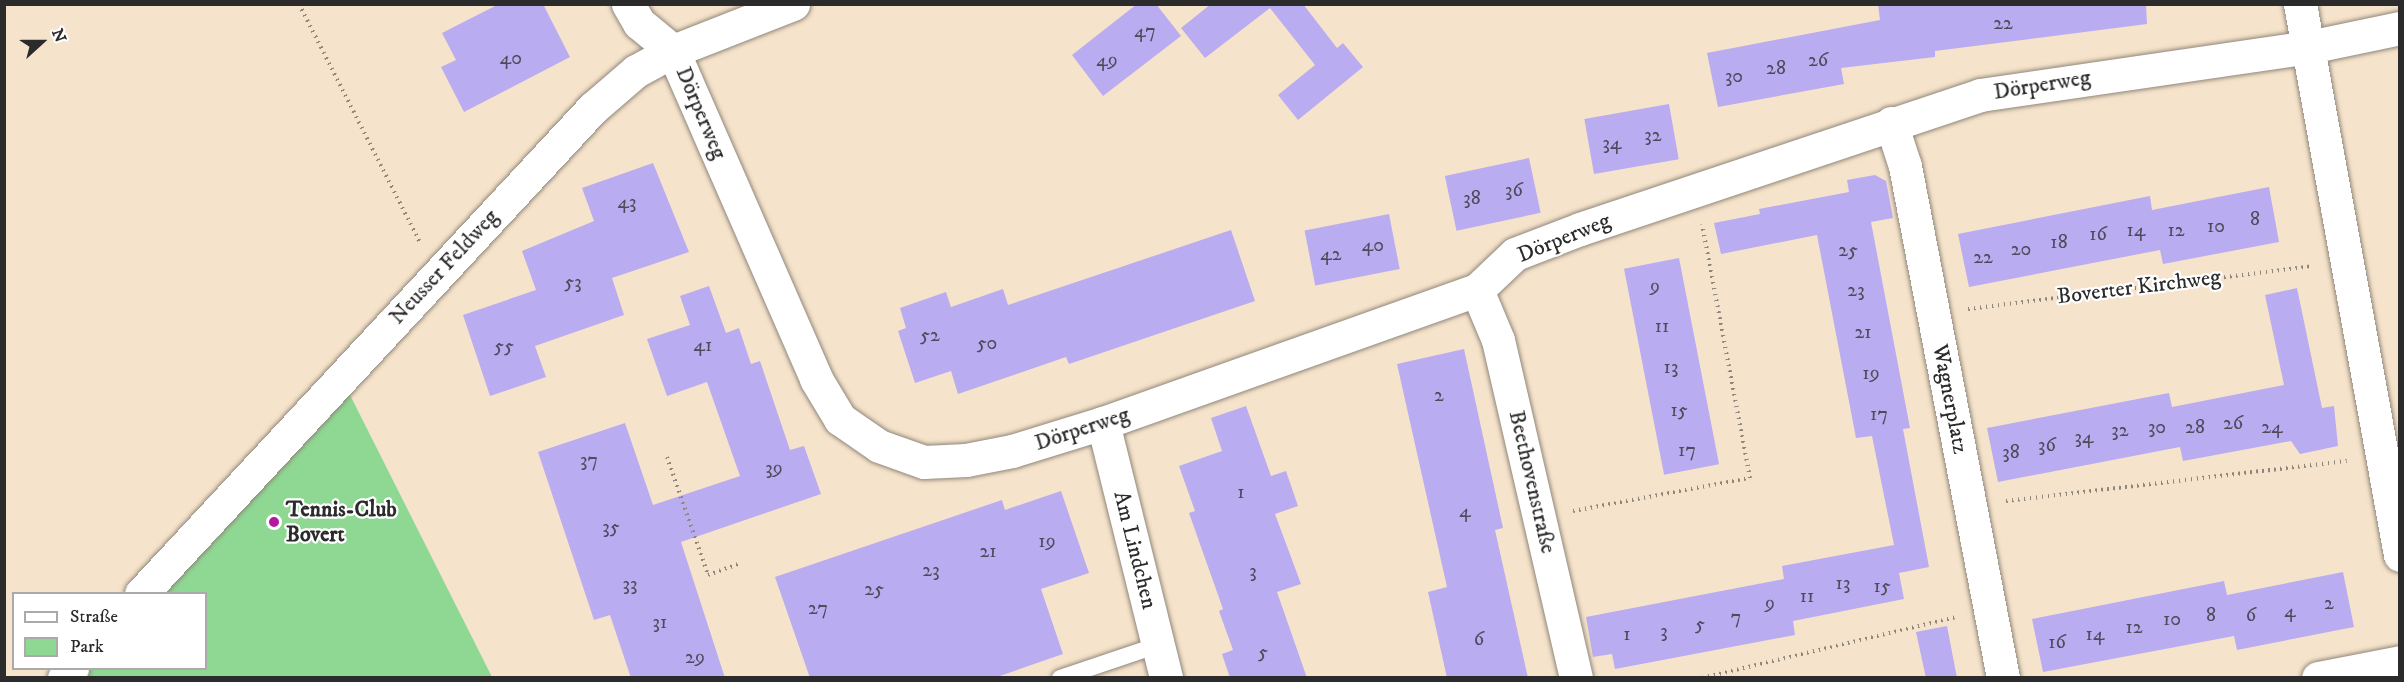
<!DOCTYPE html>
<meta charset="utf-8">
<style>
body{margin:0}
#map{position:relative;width:2404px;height:682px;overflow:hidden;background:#f6e3cb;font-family:"IM FELL DW Pica",serif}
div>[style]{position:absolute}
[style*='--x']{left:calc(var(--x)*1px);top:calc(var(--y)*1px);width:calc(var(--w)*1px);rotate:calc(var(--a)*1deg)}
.green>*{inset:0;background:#8ed894}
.building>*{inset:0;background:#baacf0;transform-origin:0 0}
.path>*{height:4px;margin-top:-2px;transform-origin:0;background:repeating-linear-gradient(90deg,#90877b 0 1.5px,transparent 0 6px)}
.roads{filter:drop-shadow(0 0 2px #90877b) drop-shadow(0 0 2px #90877b)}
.lane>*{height:16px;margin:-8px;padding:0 8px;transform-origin:8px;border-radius:8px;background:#fff}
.street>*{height:33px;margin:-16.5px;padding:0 16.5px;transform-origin:16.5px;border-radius:16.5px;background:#fff}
.dots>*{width:16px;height:16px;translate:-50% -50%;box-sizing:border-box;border:3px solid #fff;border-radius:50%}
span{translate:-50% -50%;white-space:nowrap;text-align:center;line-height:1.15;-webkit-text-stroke:4.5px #fff;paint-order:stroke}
.number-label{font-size:20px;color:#4f4b5c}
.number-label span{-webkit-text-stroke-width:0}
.street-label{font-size:22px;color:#2b2b2b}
.poi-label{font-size:22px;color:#2b2b2b;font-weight:700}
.left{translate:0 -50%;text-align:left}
.frame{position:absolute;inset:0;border:6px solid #2b2b2b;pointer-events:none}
.legend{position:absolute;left:12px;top:592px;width:195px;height:78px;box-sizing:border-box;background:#fff;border:2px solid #aaa;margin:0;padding:8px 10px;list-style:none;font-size:18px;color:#2b2b2b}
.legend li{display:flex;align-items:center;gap:12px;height:30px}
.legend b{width:30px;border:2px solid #aaa}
.north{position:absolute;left:12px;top:12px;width:60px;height:60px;-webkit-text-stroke:4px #fff;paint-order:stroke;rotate:69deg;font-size:16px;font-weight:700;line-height:24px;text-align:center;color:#2b2b2b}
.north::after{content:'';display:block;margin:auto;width:21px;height:27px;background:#2b2b2b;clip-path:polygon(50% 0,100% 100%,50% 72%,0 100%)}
</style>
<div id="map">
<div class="green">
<div style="clip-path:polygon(348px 391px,492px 677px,80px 678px,89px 669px,206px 668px,206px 594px,158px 593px)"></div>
</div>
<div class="building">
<div style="clip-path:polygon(499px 4px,543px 4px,570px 57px,464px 112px,441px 67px,456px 60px,442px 33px)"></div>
<div style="clip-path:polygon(1137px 4px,1156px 4px,1181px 36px,1103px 96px,1072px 55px)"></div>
<div style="clip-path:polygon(1211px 4px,1303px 4px,1337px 48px,1343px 43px,1363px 67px,1298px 120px,1278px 95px,1315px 65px,1270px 8px,1205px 58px,1181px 28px)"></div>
<div style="clip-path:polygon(1878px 4px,2146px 4px,2147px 24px,1935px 51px,1935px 57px,1841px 68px,1844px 84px,1718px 107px,1707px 53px,1880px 20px)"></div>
<div style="left:1669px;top:104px;width:56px;height:86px;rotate:80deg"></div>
<div style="left:1529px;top:158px;width:56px;height:86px;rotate:78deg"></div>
<div style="clip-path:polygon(653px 163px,689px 252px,612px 278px,624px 315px,535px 346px,546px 377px,490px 396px,463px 315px,536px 290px,522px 251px,594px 221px,582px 188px)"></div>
<div style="clip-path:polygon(1875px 175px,1886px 181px,1893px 218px,1871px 222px,1910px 428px,1903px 429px,1929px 567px,1899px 573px,1904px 599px,1793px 621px,1795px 635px,1615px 669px,1612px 654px,1593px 657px,1586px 617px,1784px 579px,1782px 566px,1894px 545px,1872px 436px,1856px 438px,1817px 235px,1721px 254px,1714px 223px,1760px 214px,1759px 209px,1849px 192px,1847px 180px)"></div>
<div style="clip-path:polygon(2269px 187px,2279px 242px,2163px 264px,2160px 250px,1969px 287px,1958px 234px,2150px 196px,2152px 210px)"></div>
<div style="left:1389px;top:214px;width:56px;height:86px;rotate:79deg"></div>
<div style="clip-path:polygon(1231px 230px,1255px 301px,1069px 364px,1066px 357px,958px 394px,951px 371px,915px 383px,898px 331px,906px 328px,900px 308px,946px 292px,951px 307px,1003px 289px,1008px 305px)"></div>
<div style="left:1679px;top:258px;width:210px;height:56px;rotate:79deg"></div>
<div style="clip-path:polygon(709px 286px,726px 333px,739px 328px,751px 364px,760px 361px,790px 450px,804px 446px,821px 494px,681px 542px,725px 678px,631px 678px,610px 615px,594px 620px,538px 452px,625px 423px,653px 505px,740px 476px,707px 382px,667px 396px,647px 339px,690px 325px,680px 296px)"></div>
<div style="clip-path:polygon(2297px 288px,2322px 408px,2334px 406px,2338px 446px,2300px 454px,2291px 441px,2183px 461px,2180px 447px,1998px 482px,1987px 428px,2169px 393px,2172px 407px,2284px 385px,2265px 295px)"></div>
<div style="clip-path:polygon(1464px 349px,1503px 528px,1495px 530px,1528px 678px,1447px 678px,1428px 592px,1447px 587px,1397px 364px)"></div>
<div style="clip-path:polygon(1246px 406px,1271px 476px,1286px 471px,1298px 506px,1275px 514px,1301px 584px,1277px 592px,1307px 678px,1230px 678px,1222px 654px,1233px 650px,1219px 611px,1223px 609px,1189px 513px,1195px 511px,1179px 466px,1222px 451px,1211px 418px)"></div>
<div style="clip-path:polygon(1061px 491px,1089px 573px,1041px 589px,1063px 654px,994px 678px,810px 678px,775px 577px,1002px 500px,1005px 510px)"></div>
<div style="clip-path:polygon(2343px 572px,2354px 627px,2237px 650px,2234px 636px,2043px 672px,2032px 619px,2224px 581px,2227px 595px)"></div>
<div style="clip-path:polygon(1947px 626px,1957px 678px,1926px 678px,1916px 632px)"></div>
</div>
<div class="path">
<div style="--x:299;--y:4;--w:267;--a:63.1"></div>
<div style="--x:1968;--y:309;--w:347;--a:-7.1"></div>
<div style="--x:667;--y:457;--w:125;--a:70.8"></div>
<div style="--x:708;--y:575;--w:35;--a:-20"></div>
<div style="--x:2006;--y:501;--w:343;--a:-6.7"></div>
<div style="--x:1573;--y:511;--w:180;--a:-10.6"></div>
<div style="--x:1750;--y:478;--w:258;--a:-100.7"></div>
<div style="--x:1702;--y:678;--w:261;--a:-13.5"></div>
</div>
<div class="roads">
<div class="lane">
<div style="--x:1060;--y:678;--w:103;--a:-18.6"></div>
</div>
<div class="street">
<div style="--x:628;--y:4;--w:22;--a:60"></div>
<div style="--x:639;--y:23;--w:44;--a:39.5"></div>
<div style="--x:673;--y:51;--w:358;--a:66.4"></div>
<div style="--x:816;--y:379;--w:47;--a:59"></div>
<div style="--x:840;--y:419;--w:47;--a:34.7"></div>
<div style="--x:879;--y:446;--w:48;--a:19.6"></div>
<div style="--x:924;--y:462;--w:42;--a:-2.7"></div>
<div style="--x:966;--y:460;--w:47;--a:-11.1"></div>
<div style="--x:1012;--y:451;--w:95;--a:-17.1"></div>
<div style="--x:1103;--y:423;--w:397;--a:-19.6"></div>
<div style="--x:1477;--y:290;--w:52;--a:-43.5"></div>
<div style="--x:1515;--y:254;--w:70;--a:-21"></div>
<div style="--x:1580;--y:229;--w:422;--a:-18.5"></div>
<div style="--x:1980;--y:95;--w:332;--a:-8.3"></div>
<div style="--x:2309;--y:47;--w:93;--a:-11.8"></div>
<div style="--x:2300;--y:4;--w:560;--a:79.71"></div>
<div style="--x:1891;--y:123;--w:45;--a:72"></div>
<div style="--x:1905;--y:166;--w:521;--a:79.16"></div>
<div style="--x:1477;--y:290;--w:54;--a:67.2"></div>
<div style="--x:1498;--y:340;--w:347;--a:77"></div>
<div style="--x:1103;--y:423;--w:263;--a:76.1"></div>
<div style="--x:141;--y:594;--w:664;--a:-47.08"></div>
<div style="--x:593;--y:108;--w:57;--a:-40.7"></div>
<div style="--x:636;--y:71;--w:42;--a:-28.4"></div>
<div style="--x:673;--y:51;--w:129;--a:-21.4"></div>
<div style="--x:64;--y:678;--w:13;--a:-51"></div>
<div style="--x:2318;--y:678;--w:84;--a:-11"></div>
</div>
</div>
<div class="dots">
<div style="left:274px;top:522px;background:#b5179e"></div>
</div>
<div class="number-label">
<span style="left:2003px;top:23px">22</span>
<span style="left:1145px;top:31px">47</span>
<span style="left:511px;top:58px">40</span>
<span style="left:1107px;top:60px">49</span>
<span style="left:1818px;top:60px">26</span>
<span style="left:1776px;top:68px">28</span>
<span style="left:1734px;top:76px">30</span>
<span style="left:1653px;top:135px">32</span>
<span style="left:1612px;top:143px">34</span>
<span style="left:1514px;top:190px">36</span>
<span style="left:1472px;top:198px">38</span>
<span style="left:627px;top:202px">43</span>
<span style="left:2255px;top:219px">8</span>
<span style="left:2216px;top:226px">10</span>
<span style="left:2136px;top:230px">14</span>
<span style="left:2176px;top:230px">12</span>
<span style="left:2098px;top:234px">16</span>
<span style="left:2059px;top:242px">18</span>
<span style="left:1373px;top:245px">40</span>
<span style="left:2021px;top:249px">20</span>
<span style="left:1848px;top:250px">25</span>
<span style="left:1331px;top:254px">42</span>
<span style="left:1983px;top:257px">22</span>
<span style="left:573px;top:282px">53</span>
<span style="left:1655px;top:286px">9</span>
<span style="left:1856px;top:290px">23</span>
<span style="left:1662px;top:326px">11</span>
<span style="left:1863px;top:332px">21</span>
<span style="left:930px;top:335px">52</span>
<span style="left:987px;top:343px">50</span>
<span style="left:703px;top:345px">41</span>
<span style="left:504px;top:346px">55</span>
<span style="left:1671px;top:367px">13</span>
<span style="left:1871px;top:373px">19</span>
<span style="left:1439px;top:395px">2</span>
<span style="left:1679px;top:410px">15</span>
<span style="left:1879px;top:414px">17</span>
<span style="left:2233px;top:423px">26</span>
<span style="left:2157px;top:427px">30</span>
<span style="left:2195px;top:427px">28</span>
<span style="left:2272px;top:427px">24</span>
<span style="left:2120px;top:430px">32</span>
<span style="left:2084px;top:437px">34</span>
<span style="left:2047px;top:445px">36</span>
<span style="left:1687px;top:450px">17</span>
<span style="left:2011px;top:452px">38</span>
<span style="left:589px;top:460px">37</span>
<span style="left:774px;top:468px">39</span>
<span style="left:1241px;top:492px">1</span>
<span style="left:1465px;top:511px">4</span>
<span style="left:611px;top:527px">35</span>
<span style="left:1047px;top:541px">19</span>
<span style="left:988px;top:551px">21</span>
<span style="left:931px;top:570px">23</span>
<span style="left:1253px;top:571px">3</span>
<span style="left:1843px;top:583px">13</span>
<span style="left:630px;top:584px">33</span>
<span style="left:1882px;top:586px">15</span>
<span style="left:874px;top:589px">25</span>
<span style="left:1807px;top:596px">11</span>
<span style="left:1770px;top:603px">9</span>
<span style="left:2329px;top:603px">2</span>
<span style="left:818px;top:608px">27</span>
<span style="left:2290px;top:611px">4</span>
<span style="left:2211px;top:615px">8</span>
<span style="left:2251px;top:615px">6</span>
<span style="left:1736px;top:617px">7</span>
<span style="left:2172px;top:619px">10</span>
<span style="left:660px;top:622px">31</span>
<span style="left:1700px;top:624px">5</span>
<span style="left:2134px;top:627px">12</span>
<span style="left:1664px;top:631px">3</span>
<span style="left:1627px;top:634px">1</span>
<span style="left:2095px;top:634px">14</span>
<span style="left:1479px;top:639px">6</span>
<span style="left:2057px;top:642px">16</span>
<span style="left:1263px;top:652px">5</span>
<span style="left:695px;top:657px">29</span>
</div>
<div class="street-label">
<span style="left:2042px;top:85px;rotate:-9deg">Dörperweg</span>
<span style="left:701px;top:113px;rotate:67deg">Dörperweg</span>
<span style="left:1564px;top:238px;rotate:-22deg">Dörperweg</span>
<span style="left:444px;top:267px;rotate:-47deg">Neusser Feldweg</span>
<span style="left:2139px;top:287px;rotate:-7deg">Boverter Kirchweg</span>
<span style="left:1950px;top:399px;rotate:79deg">Wagnerplatz</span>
<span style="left:1082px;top:429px;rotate:-18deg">Dörperweg</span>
<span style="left:1532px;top:482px;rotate:77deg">Beethovenstraße</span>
<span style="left:1135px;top:550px;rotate:76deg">Am Lindchen</span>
</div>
<div class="poi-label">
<span class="left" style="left:286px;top:522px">Tennis-Club<br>Bovert</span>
</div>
<div class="frame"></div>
<ul class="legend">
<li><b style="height:8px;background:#fff"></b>Straße</li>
<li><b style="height:16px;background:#8ed894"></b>Park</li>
</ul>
<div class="north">N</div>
</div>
